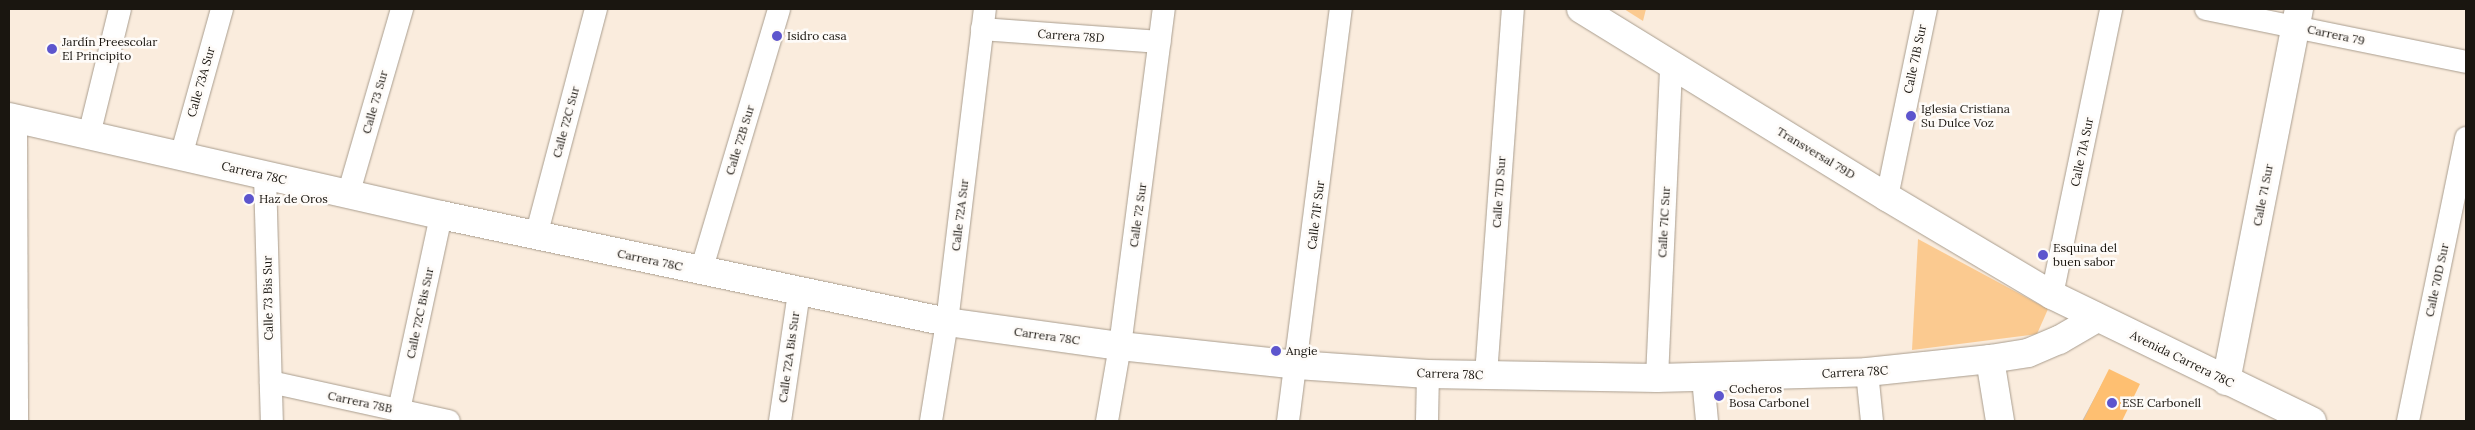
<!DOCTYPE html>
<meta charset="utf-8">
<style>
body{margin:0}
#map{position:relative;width:2475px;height:430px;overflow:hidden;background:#faecdd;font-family:Lora,serif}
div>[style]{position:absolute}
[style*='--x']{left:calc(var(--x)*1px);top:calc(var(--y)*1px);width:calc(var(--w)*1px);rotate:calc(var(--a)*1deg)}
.green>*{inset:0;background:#fbca90}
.shadow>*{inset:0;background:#0003}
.building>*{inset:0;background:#febf71}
.roads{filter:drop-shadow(0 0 1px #a99d8e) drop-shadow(0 0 1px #a99d8e)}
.minor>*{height:22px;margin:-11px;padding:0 11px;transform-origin:11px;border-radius:11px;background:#fff}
.tertiary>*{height:28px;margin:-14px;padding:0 14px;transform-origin:14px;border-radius:14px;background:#fff}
.secondary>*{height:28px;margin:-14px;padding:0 14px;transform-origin:14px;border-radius:14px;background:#fff}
.dots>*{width:14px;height:14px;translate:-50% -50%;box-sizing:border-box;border:2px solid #fefbf8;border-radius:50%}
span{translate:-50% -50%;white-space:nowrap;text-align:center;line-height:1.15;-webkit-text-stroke:5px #fefbf8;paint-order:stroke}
.street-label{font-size:12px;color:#1a1610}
.poi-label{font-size:12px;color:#1a1610}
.left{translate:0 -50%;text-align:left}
.frame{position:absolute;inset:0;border:10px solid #1a1610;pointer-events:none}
</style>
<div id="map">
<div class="green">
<div style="clip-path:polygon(1624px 9px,1646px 9px,1643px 21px)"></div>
<div style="clip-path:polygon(1918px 239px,2048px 309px,2037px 334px,1912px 350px)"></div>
</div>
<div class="shadow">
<div style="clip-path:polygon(2109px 371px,2138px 385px,2120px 421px,2082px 421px)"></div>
</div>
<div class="building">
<div style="clip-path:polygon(2109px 369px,2140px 384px,2122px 421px,2083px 421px)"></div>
</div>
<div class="roads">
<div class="minor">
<div style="--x:2206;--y:9;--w:265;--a:11.5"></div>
<div style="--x:982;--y:29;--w:178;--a:4.2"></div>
<div style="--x:16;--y:119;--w:302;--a:89.8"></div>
<div style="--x:89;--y:135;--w:130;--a:-76.2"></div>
<div style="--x:181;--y:156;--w:153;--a:-74.4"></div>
<div style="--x:265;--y:176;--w:245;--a:88.4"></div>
<div style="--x:348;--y:195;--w:194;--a:-73.8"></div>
<div style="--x:1887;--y:197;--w:192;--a:-78.3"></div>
<div style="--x:536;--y:236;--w:235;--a:-75.2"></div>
<div style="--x:701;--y:271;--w:273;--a:-73.4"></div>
<div style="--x:2052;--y:295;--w:292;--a:-78.3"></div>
<div style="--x:1867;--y:372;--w:49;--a:84.2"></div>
<div style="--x:1486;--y:375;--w:367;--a:-85.8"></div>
<div style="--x:1657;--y:378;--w:313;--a:-87.4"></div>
<div style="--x:1703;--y:378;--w:43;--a:84.7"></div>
<div style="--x:271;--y:382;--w:182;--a:12.4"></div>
<div style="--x:399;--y:410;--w:199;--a:-77.8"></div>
<div style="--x:780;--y:421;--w:129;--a:-81.6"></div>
<div style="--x:931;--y:421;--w:100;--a:-80.8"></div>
<div style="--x:947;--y:322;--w:315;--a:-83.1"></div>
<div style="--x:1107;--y:421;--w:76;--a:-80.2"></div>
<div style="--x:1120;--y:346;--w:340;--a:-82.6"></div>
<div style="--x:1288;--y:421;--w:415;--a:-82.7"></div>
<div style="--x:1427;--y:421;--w:47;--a:-88.8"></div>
<div style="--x:2408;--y:421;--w:289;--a:-78.4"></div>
</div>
<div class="tertiary">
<div style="--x:9;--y:117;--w:443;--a:12.8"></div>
<div style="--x:441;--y:215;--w:517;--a:11.94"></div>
<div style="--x:947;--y:322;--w:175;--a:7.9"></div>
<div style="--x:1120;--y:346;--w:178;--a:6.1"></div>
<div style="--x:1297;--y:365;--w:131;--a:3.9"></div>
<div style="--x:1428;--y:374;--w:229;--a:1"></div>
<div style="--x:1657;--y:378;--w:210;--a:-1.6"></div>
<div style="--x:1867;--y:372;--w:124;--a:-6"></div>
<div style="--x:1990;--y:359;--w:38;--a:-9"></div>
<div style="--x:2028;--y:353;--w:34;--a:-23"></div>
<div style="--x:2059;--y:340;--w:44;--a:-30.1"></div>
<div style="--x:1990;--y:359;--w:63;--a:80.8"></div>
<div style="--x:2226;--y:381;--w:379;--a:-78.9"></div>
</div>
<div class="secondary">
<div style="--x:1581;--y:9;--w:359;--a:31.6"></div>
<div style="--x:1887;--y:197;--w:192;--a:30.7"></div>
<div style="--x:2052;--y:295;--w:289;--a:25.9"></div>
</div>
</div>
<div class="dots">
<div style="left:777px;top:36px;background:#5d55cd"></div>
<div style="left:52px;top:49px;background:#5d55cd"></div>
<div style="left:1911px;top:116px;background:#5d55cd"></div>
<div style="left:249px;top:199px;background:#5d55cd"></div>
<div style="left:2043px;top:255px;background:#5d55cd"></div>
<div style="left:1276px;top:351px;background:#5d55cd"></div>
<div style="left:1719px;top:396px;background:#5d55cd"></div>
<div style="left:2112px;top:403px;background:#5d55cd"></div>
</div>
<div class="street-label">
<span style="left:2336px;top:35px;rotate:12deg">Carrera 79</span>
<span style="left:1071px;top:36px;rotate:4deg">Carrera 78D</span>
<span style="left:1915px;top:59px;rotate:-78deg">Calle 71B Sur</span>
<span style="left:201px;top:82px;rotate:-74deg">Calle 73A Sur</span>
<span style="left:375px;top:102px;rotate:-74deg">Calle 73 Sur</span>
<span style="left:566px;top:122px;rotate:-75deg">Calle 72C Sur</span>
<span style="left:740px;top:140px;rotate:-73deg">Calle 72B Sur</span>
<span style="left:2082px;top:152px;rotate:-78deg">Calle 71A Sur</span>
<span style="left:1816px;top:153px;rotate:31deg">Transversal 79D</span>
<span style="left:254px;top:173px;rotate:13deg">Carrera 78C</span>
<span style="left:1499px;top:192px;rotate:-86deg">Calle 71D Sur</span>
<span style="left:2263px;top:195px;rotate:-79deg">Calle 71 Sur</span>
<span style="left:960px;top:215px;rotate:-83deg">Calle 72A Sur</span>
<span style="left:1138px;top:215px;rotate:-82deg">Calle 72 Sur</span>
<span style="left:1316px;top:215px;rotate:-83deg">Calle 71F Sur</span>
<span style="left:1664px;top:222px;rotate:-87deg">Calle 71C Sur</span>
<span style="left:650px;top:260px;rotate:12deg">Carrera 78C</span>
<span style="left:2437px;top:280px;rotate:-78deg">Calle 70D Sur</span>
<span style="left:268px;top:298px;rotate:-91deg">Calle 73 Bis Sur</span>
<span style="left:420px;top:313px;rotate:-78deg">Calle 72C Bis Sur</span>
<span style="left:1047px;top:336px;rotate:8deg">Carrera 78C</span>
<span style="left:789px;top:357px;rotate:-82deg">Calle 72A Bis Sur</span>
<span style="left:2182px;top:359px;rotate:26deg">Avenida Carrera 78C</span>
<span style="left:1855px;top:372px;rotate:-3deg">Carrera 78C</span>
<span style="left:1450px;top:374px;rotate:2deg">Carrera 78C</span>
<span style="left:360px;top:402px;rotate:12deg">Carrera 78B</span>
</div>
<div class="poi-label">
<span class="left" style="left:787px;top:36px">Isidro casa</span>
<span class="left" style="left:62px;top:49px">Jardín Preescolar<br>El Principito</span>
<span class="left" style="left:1921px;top:116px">Iglesia Cristiana<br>Su Dulce Voz</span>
<span class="left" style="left:259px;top:199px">Haz de Oros</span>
<span class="left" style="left:2053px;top:255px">Esquina del<br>buen sabor</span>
<span class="left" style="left:1286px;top:351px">Angie</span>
<span class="left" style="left:1729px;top:396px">Cocheros<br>Bosa Carbonel</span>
<span class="left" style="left:2122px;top:403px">ESE Carbonell</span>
</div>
<div class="frame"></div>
</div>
